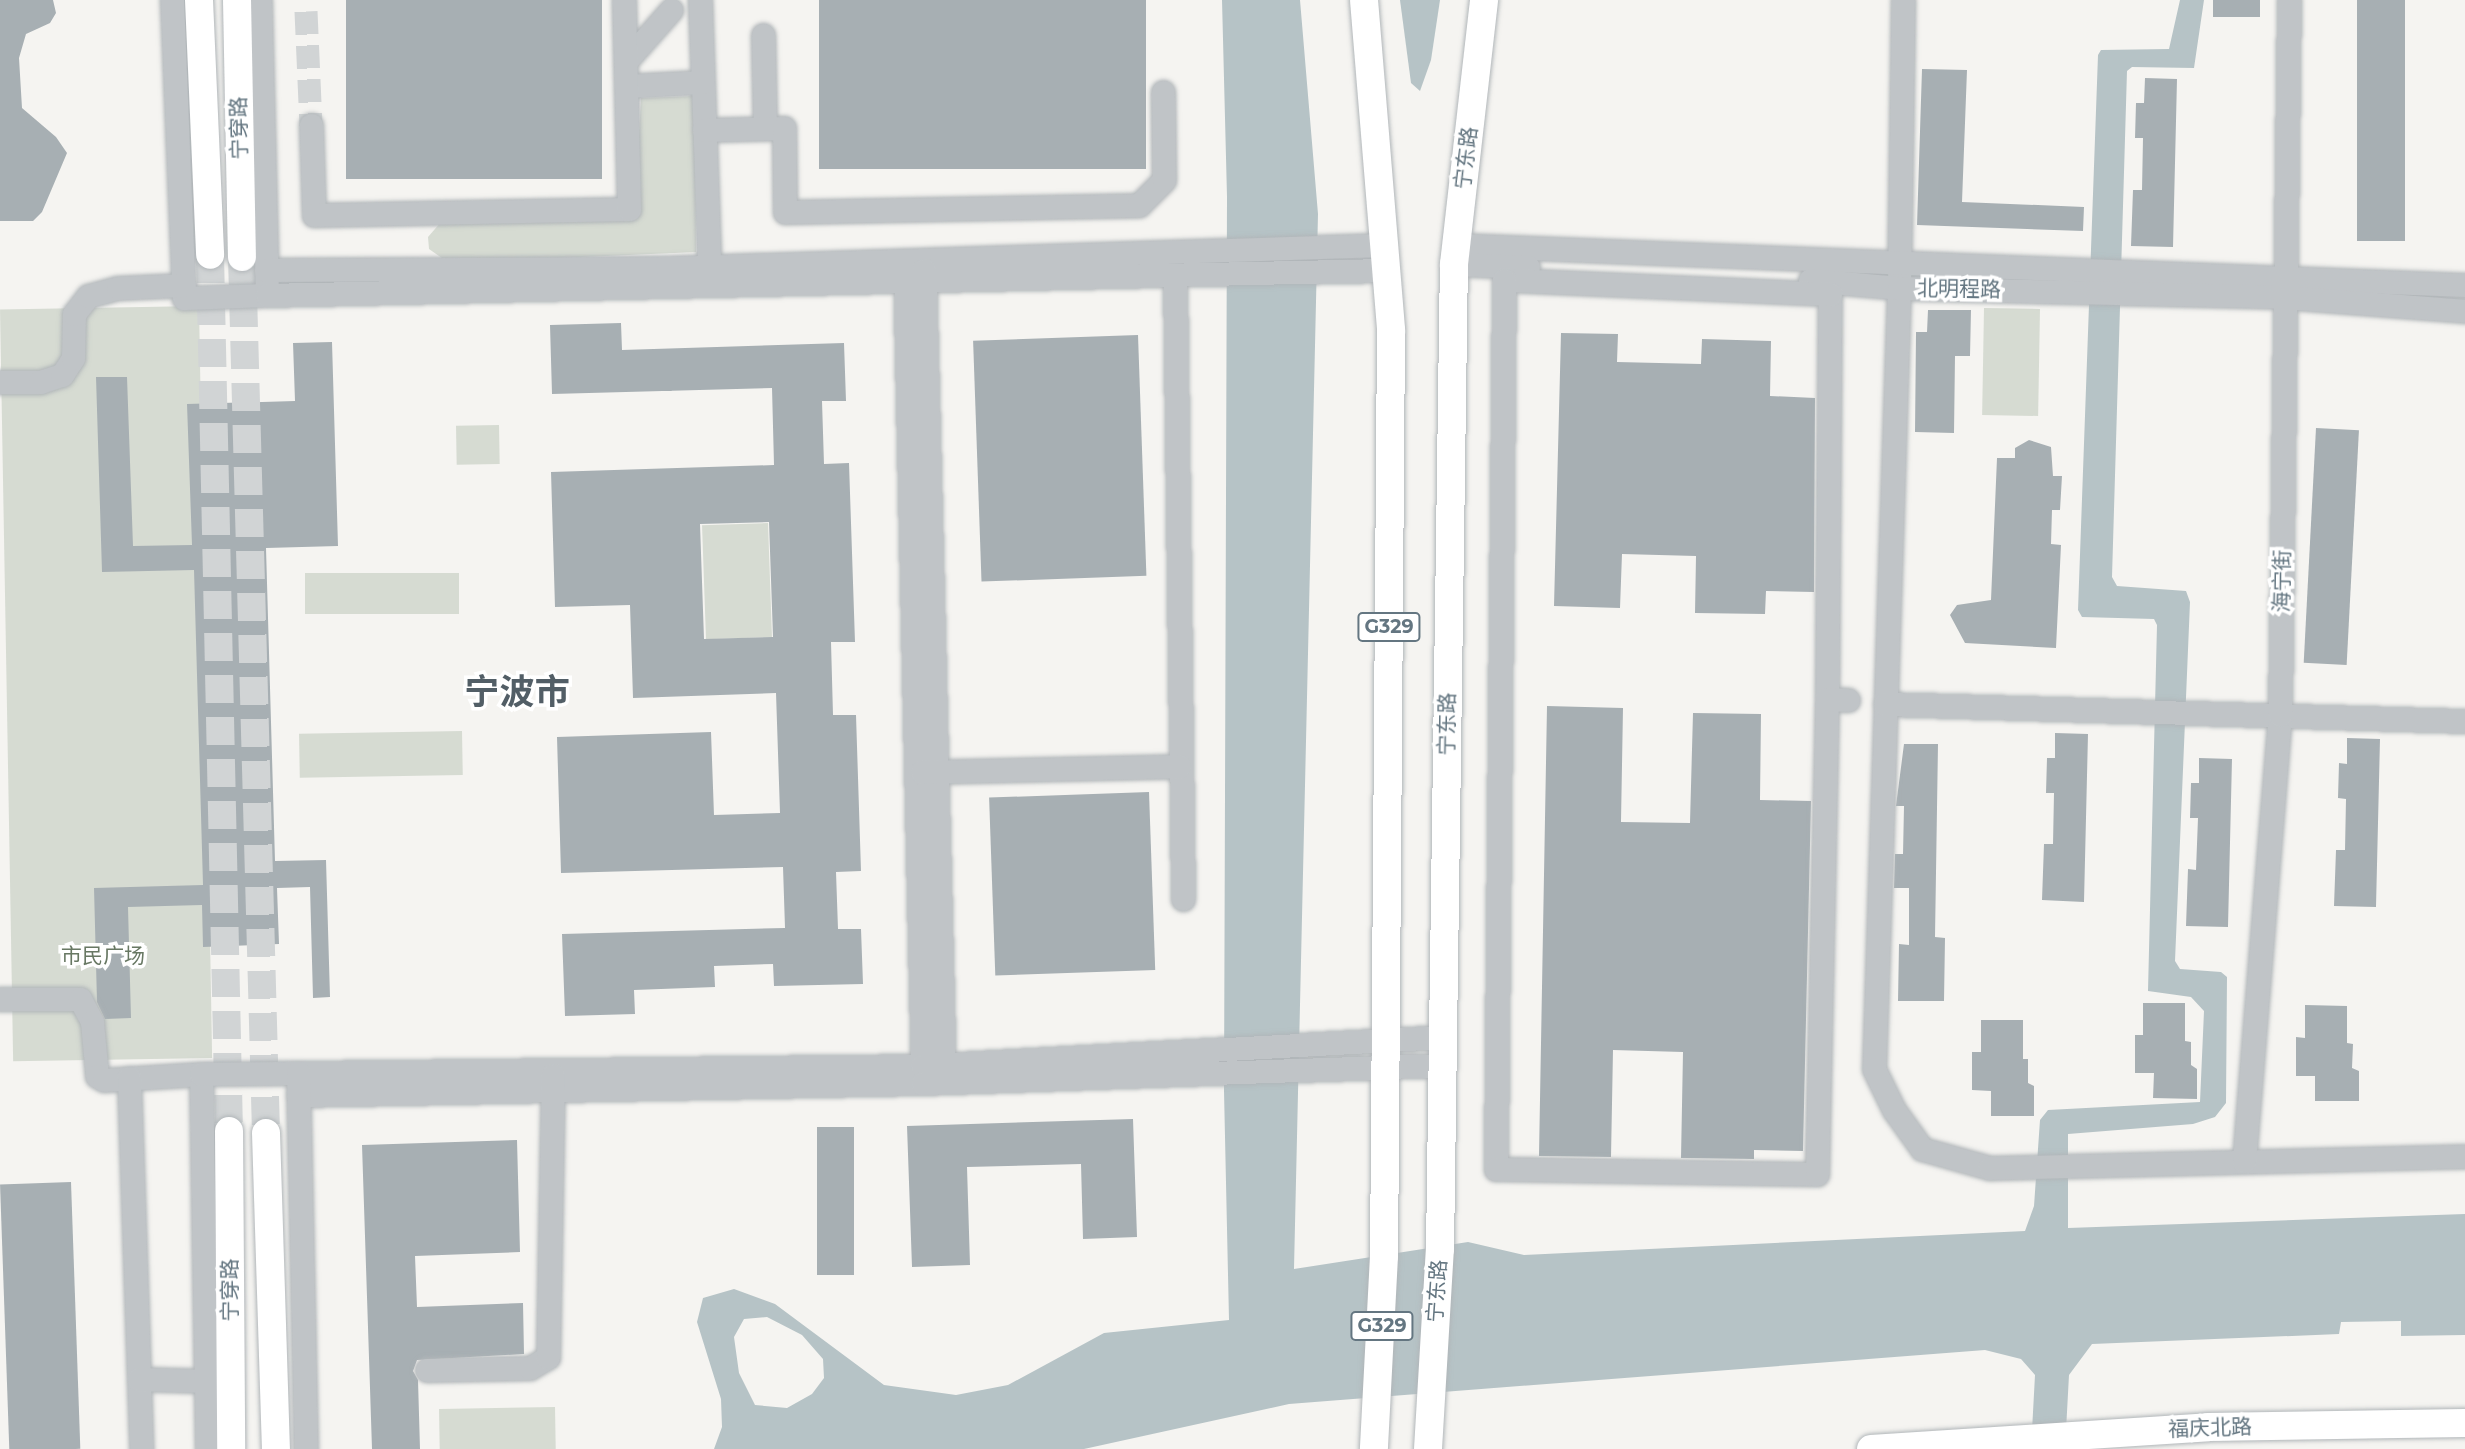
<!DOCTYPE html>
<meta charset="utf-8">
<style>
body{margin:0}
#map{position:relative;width:2465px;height:1449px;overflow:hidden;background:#f5f4f1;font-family:Montserrat,"Noto Sans SC",sans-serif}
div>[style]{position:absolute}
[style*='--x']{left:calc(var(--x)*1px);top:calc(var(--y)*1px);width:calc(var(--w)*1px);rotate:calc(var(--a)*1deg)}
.green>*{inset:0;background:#d6dbd2;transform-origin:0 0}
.water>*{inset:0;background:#b6c3c6}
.building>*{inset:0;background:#a7afb3;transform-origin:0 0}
.minor-tunnel>*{height:23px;margin-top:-11.5px;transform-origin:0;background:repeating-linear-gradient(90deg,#d1d4d5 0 23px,transparent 0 34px)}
.major-tunnel>*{height:28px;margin-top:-14px;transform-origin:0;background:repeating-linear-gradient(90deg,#d1d4d5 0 28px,transparent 0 42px)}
.roads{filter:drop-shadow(0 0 2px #b1b6b9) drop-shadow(0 0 2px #b1b6b9)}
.minor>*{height:23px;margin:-11.5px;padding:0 11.5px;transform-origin:11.5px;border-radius:11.5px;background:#c0c4c7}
.major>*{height:28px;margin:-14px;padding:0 14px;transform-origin:14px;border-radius:14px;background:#fff}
span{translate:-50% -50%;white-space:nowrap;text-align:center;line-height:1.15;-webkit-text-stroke:7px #fff;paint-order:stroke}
.shield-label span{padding:2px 5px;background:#fff;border:2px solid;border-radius:5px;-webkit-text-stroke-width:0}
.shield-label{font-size:19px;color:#647681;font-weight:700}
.street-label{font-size:21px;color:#647681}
.park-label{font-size:21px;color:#687863}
.town-label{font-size:35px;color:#525e66;font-weight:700}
</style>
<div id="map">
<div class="green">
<div style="clip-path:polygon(695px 96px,696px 252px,449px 263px,429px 249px,428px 237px,441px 222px,635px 215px,641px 98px)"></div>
<div style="left:199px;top:306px;width:752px;height:199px;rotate:89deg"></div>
<div style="left:1984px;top:308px;width:56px;height:107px;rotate:1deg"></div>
<div style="left:499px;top:425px;width:39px;height:43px;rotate:89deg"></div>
<div style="left:768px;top:523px;width:114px;height:66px;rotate:88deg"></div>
<div style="left:459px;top:573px;width:41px;height:154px;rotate:90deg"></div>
<div style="left:462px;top:731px;width:44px;height:163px;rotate:89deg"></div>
<div style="left:555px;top:1407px;width:42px;height:116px;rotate:89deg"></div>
</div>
<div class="water">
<div style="clip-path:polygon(evenodd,1222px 0,1300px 0,1318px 214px,1294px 1269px,1468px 1242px,1524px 1255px,2025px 1231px,2034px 1206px,2040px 1120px,2048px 1110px,2200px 1102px,2204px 1011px,2191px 997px,2148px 991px,2157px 625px,2154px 619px,2082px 617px,2078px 610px,2098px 55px,2101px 50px,2169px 49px,2180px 0,2204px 0,2194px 68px,2132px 67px,2127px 71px,2112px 577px,2117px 586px,2186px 591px,2190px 602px,2175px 961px,2180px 969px,2221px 972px,2227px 977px,2226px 1103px,2215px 1117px,2193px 1124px,2068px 1134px,2068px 1228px,2465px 1214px,2465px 1335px,2401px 1336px,2401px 1321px,2341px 1322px,2339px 1334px,2092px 1344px,2069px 1375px,2065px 1449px,2031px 1449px,2035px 1375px,2021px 1359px,1985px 1350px,1289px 1404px,1084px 1449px,714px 1449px,722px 1427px,721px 1399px,697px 1322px,703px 1298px,734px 1289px,775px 1304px,884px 1385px,956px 1395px,1008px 1385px,1104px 1333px,1229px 1320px,1224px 1091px,1227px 197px,1222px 0,767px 1317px,802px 1335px,823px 1359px,824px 1378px,812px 1394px,787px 1408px,755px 1405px,739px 1373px,734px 1337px,744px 1319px,767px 1317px)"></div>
<div style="clip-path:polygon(1400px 0,1440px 0,1431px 60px,1420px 91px,1411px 83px)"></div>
</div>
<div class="building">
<div style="clip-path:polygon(0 0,53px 0,56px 13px,50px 23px,26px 34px,19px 58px,22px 108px,56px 137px,67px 153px,42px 212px,33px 221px,0 221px)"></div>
<div style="left:346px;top:0;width:256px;height:179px"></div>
<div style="left:819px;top:0;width:327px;height:169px"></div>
<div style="left:2213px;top:0;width:47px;height:17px"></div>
<div style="left:2357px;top:0;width:48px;height:241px"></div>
<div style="clip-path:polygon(1922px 69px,1967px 70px,1962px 202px,2084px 207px,2083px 231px,1917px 225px)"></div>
<div style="clip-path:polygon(2145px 78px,2177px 79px,2173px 247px,2131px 246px,2133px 190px,2142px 190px,2143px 138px,2135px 138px,2136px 103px,2144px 103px)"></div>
<div style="clip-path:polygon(1928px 310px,1971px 310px,1970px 356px,1955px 356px,1954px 433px,1915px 432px,1916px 332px,1927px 332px)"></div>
<div style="clip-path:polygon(evenodd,621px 323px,622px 350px,844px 343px,846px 401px,822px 401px,824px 464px,849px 463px,855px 642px,831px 642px,833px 715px,856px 715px,861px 871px,836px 872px,838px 929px,861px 929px,863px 984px,774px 986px,773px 964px,714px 966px,715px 987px,634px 990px,635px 1014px,565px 1016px,562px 934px,785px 928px,783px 867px,561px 873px,557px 737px,711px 732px,714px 815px,780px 813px,776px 693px,633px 698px,630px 605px,555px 607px,551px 472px,774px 465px,772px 388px,552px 394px,550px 325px,621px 323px,769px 522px,773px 637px,704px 639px,700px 524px,769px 522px)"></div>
<div style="clip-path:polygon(1561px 333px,1618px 334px,1617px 362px,1701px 364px,1702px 339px,1771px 341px,1770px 396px,1815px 398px,1814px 592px,1766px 591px,1765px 614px,1695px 613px,1696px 556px,1622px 554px,1620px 608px,1554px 606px)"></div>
<div style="left:1138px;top:335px;width:241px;height:165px;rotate:88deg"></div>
<div style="clip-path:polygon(332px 342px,338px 546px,266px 548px,275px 861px,326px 860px,330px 997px,313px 998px,310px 887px,277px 888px,279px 944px,203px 947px,202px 905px,128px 907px,131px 1018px,105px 1019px,97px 1002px,94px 888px,203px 885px,194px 570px,102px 572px,96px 377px,127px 377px,133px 546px,192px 545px,187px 404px,295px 401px,293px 343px)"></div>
<div style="left:2316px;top:428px;width:43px;height:235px;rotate:3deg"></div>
<div style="clip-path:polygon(2029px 440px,2051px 447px,2053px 476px,2062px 476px,2060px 510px,2052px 510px,2051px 544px,2061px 545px,2056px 648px,1965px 643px,1950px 615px,1957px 605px,1991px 600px,1997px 458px,2015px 458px,2015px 448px)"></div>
<div style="clip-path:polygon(1547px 706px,1623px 708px,1621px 822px,1690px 823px,1693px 713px,1761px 714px,1760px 800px,1811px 801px,1803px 1151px,1754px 1150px,1754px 1159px,1681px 1158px,1683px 1052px,1613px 1050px,1611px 1157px,1539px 1156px)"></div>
<div style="clip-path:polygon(2055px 733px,2088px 734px,2084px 902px,2042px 900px,2044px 844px,2053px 844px,2054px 793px,2046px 793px,2047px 758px,2055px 758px)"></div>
<div style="clip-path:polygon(2347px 738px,2380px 739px,2376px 907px,2334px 906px,2336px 850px,2345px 850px,2346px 799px,2338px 798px,2339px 763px,2347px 764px)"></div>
<div style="clip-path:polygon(1904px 744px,1938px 744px,1935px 937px,1945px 938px,1944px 1001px,1898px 1001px,1899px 944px,1909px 945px,1909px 888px,1894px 888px,1895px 854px,1903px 854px,1904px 806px,1896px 806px)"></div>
<div style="clip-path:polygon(2199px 758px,2232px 759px,2228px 927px,2186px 926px,2188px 869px,2196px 870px,2198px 818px,2190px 818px,2191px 783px,2199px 783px)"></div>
<div style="left:1149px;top:792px;width:178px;height:160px;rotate:88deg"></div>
<div style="clip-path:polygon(2143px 1003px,2185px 1003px,2185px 1041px,2191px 1042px,2191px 1065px,2197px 1069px,2197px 1099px,2153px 1098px,2154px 1073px,2135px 1073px,2135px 1035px,2143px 1035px)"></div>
<div style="clip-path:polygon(2305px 1005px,2347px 1006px,2347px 1043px,2353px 1044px,2352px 1068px,2359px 1071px,2359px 1101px,2315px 1101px,2315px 1076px,2296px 1076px,2296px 1037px,2305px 1038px)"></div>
<div style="clip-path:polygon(1981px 1020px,2023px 1020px,2023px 1059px,2028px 1059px,2028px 1083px,2034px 1086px,2034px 1116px,1991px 1116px,1991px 1091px,1972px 1090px,1972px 1052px,1981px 1052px)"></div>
<div style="clip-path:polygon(1133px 1119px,1137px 1237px,1083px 1239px,1081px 1164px,967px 1167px,970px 1265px,912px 1267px,907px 1126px)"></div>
<div style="left:817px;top:1127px;width:37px;height:148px"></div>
<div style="clip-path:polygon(517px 1140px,520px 1252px,415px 1256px,417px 1307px,523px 1303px,524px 1354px,417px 1360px,413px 1371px,418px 1380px,420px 1449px,372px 1449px,362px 1145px)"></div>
<div style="left:71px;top:1182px;width:267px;height:71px;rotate:88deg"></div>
</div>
<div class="minor-tunnel">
<div style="--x:306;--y:11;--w:114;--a:87.5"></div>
</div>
<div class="major-tunnel">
<div style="--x:210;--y:255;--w:876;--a:88.76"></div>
<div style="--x:242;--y:257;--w:876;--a:88.43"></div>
</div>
<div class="roads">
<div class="minor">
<div style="--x:172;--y:0;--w:298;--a:87.7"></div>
<div style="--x:184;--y:298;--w:83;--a:-2.1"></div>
<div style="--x:267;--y:295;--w:295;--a:-91.4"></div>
<div style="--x:700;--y:0;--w:280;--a:88"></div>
<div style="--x:1903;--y:0;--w:288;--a:90.8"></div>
<div style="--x:1899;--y:288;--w:781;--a:91.83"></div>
<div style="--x:1874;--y:1069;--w:46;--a:64"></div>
<div style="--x:1894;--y:1110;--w:48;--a:54.3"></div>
<div style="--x:1922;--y:1149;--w:71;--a:15.6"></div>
<div style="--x:1990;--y:1168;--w:475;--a:-1.4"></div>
<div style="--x:763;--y:35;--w:93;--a:88.8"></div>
<div style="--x:626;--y:61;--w:68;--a:-48.6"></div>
<div style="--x:626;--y:86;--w:76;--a:-3"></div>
<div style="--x:311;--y:125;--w:90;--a:88.1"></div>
<div style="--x:314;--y:215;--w:315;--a:-1.1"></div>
<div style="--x:629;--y:209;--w:209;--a:-91.4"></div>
<div style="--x:704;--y:130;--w:80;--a:-1.4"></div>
<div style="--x:784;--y:128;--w:84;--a:89.3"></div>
<div style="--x:785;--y:212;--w:354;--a:-1.1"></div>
<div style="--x:1139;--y:205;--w:35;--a:-45"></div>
<div style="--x:1164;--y:180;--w:88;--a:-90.7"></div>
<div style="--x:1456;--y:245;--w:1010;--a:2.27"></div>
<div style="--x:1454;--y:264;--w:74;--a:2.3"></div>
<div style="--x:905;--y:267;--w:812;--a:88.73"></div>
<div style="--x:266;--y:270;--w:401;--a:-0.3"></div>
<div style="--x:667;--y:268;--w:717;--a:-1.84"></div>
<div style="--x:924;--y:270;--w:808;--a:88.58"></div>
<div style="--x:1175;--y:277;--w:622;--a:89.26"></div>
<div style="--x:1810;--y:280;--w:89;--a:5.1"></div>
<div style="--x:1899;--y:288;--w:385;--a:1.3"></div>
<div style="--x:2284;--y:297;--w:182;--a:4.4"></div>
<div style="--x:267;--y:295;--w:1119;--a:-1.28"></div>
<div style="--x:0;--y:382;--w:40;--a:0"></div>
<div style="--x:40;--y:382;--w:23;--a:-18"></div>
<div style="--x:62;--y:375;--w:20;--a:-57"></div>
<div style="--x:73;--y:358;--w:44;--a:-88.7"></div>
<div style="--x:74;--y:314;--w:23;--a:-52"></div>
<div style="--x:88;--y:296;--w:31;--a:-15"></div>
<div style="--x:118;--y:288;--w:66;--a:-2.6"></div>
<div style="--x:1827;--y:699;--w:405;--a:-89.6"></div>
<div style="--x:1830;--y:294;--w:326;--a:-177.5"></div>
<div style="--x:1504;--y:280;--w:889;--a:90.52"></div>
<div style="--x:1496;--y:1169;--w:321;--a:0.9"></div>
<div style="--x:1817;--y:1174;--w:475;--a:-88.8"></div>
<div style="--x:1827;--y:699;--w:21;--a:3"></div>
<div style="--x:1885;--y:704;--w:580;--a:1.68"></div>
<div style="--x:922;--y:772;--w:257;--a:-1.3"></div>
<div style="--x:0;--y:999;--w:80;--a:0"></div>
<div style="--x:80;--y:999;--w:26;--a:62"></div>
<div style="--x:92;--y:1022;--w:54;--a:84.7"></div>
<div style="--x:97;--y:1076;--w:8;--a:30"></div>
<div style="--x:104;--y:1080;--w:97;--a:-3.5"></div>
<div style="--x:298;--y:1073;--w:624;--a:-0.64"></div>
<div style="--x:922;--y:1066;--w:522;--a:-3.19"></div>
<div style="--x:129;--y:1078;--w:371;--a:88.1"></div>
<div style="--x:298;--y:1095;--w:625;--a:-1.1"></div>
<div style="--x:923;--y:1083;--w:521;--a:-1.98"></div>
<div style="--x:2244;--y:1161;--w:447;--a:-85.4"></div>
<div style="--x:2280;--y:715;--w:715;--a:-89.28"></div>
<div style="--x:427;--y:1370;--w:103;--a:-1.1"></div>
<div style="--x:530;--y:1368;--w:21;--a:-31"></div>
<div style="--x:548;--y:1357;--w:282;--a:-89"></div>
<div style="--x:139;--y:1379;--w:67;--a:1.7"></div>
<div style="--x:207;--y:1449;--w:375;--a:-90.9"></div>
<div style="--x:201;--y:1074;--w:97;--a:-0.6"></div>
<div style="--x:298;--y:1073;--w:376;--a:88.8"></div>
</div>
<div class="major">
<div style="--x:199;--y:0;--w:255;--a:87.5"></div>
<div style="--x:237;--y:0;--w:257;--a:88.9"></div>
<div style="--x:1364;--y:0;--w:331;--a:85.3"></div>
<div style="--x:1391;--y:330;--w:926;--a:90.43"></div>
<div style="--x:1384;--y:1256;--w:193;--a:93"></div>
<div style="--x:229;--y:1131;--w:318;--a:89.6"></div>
<div style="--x:266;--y:1133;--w:316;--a:88.2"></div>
<div style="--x:1428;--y:1449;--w:200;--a:-86.6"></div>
<div style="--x:1440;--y:1249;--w:985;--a:-89.19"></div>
<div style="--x:1454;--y:264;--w:266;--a:-83.5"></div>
<div style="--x:1871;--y:1449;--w:338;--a:-3.7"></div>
<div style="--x:2208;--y:1427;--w:257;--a:-0.9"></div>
</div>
</div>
<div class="shield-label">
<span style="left:1389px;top:627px">G329</span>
<span style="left:1382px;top:1326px">G329</span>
</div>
<div class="street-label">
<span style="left:239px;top:128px;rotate:-91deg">宁穿路</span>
<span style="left:1466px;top:158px;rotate:-83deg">宁东路</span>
<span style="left:1959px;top:289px;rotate:1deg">北明程路</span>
<span style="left:2282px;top:581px;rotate:-89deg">海宁街</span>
<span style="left:1447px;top:724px;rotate:-89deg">宁东路</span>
<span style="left:230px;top:1290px;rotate:-90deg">宁穿路</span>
<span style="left:1437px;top:1291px;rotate:-86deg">宁东路</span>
<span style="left:2210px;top:1428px;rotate:-2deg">福庆北路</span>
</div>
<div class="park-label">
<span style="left:103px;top:956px">市民广场</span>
</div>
<div class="town-label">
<span style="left:517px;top:692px">宁波市</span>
</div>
</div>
